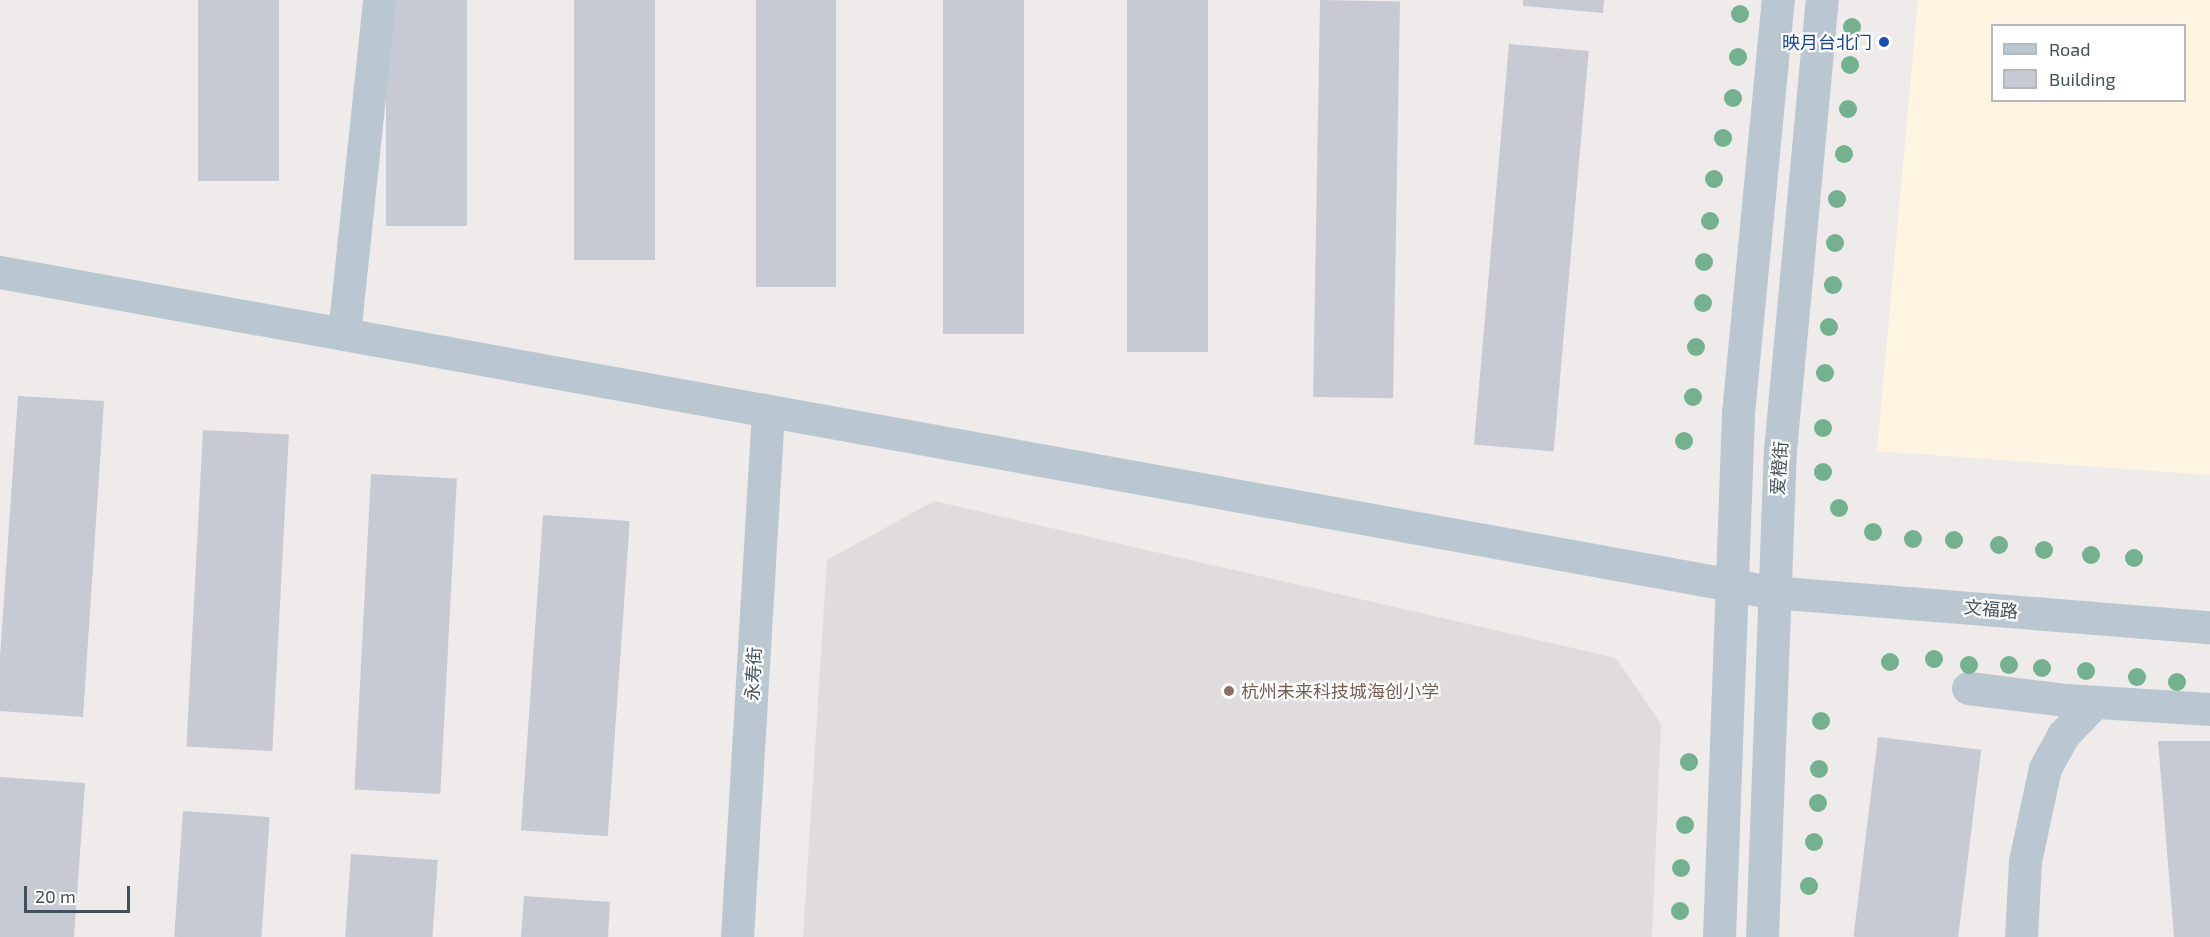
<!DOCTYPE html>
<meta charset="utf-8">
<style>
body{margin:0}
#map{position:relative;width:2210px;height:937px;overflow:hidden;background:#efebeb;font-family:"Exo 2","Noto Sans SC",sans-serif}
div>[style]{position:absolute}
[style*='--x']{left:calc(var(--x)*1px);top:calc(var(--y)*1px);width:calc(var(--w)*1px);rotate:calc(var(--a)*1deg)}
.commercial>*{inset:0;background:#fdf5e1}
.education>*{inset:0;background:#e0dcdd}
.building>*{inset:0;background:#c7cad2;transform-origin:0 0}
.minor>*{height:33px;margin:-16.5px;padding:0 16.5px;transform-origin:16.5px;border-radius:16.5px;background:#bac7d0}
.trees>*{width:18px;height:18px;margin:-9px;border-radius:50%;background:#73b190}
.dots>*{width:16px;height:16px;translate:-50% -50%;box-sizing:border-box;border:3px solid #fff;border-radius:50%}
span{translate:-50% -50%;white-space:nowrap;text-align:center;line-height:1.15;-webkit-text-stroke:4.5px #fff;paint-order:stroke}
.transit-label{font-size:18px;color:#164399}
.right{translate:-100% -50%;text-align:right}
.street-label{font-size:18px;color:#42505b}
.education-label{font-size:18px;color:#785e54}
.left{translate:0 -50%;text-align:left}
.legend{position:absolute;left:1991px;top:24px;width:195px;height:78px;box-sizing:border-box;background:#fff;border:2px solid #b3b9bd;margin:0;padding:8px 10px;list-style:none;font-size:18px;color:#42505b}
.legend li{display:flex;align-items:center;gap:12px;height:30px}
.legend b{width:30px;border:2px solid #b3b9bd}
.scale{position:absolute;left:24px;top:886px;width:106px;height:27px;box-sizing:border-box;border:3px solid #42505b;border-top:0;padding-left:8px;font-size:18px;line-height:21px;white-space:nowrap;color:#42505b;-webkit-text-stroke:4px #fff;paint-order:stroke}
</style>
<div id="map">
<div class="commercial">
<div style="clip-path:polygon(evenodd,1918px 0,2210px 0,2210px 475px,1877px 451px,1918px 0,1992px 26px,2184px 26px,2184px 100px,1992px 100px,1992px 26px)"></div>
</div>
<div class="education">
<div style="clip-path:polygon(934px 501px,1616px 658px,1661px 724px,1652px 937px,803px 937px,827px 560px)"></div>
</div>
<div class="building">
<div style="left:198px;top:0;width:81px;height:181px"></div>
<div style="left:386px;top:0;width:81px;height:226px"></div>
<div style="left:574px;top:0;width:81px;height:260px"></div>
<div style="left:756px;top:0;width:80px;height:287px"></div>
<div style="left:943px;top:0;width:81px;height:334px"></div>
<div style="left:1127px;top:0;width:81px;height:352px"></div>
<div style="left:1320px;top:0;width:80px;height:397px;rotate:1deg"></div>
<div style="clip-path:polygon(1523px 0,1604px 0,1603px 13px,1523px 6px)"></div>
<div style="left:1509px;top:44px;width:80px;height:402px;rotate:5deg"></div>
<div style="clip-path:polygon(18px 396px,104px 401px,83px 717px,0 711px,0 657px)"></div>
<div style="left:203px;top:430px;width:86px;height:317px;rotate:3deg"></div>
<div style="left:371px;top:474px;width:86px;height:316px;rotate:3deg"></div>
<div style="left:543px;top:515px;width:87px;height:316px;rotate:4deg"></div>
<div style="left:1878px;top:737px;width:104px;height:201px;rotate:7deg"></div>
<div style="clip-path:polygon(2158px 741px,2210px 741px,2210px 937px,2174px 937px)"></div>
<div style="clip-path:polygon(0 777px,85px 783px,74px 937px,0 937px)"></div>
<div style="left:183px;top:811px;width:87px;height:126px;rotate:4deg"></div>
<div style="left:351px;top:854px;width:87px;height:83px;rotate:4deg"></div>
<div style="clip-path:polygon(524px 896px,610px 902px,608px 937px,521px 937px)"></div>
</div>
<div class="minor">
<div style="--x:0;--y:272;--w:1801;--a:10.24"></div>
<div style="--x:1772;--y:592;--w:439;--a:4.6"></div>
<div style="--x:344;--y:334;--w:336;--a:-84"></div>
<div style="--x:1968;--y:688;--w:99;--a:7"></div>
<div style="--x:2066;--y:700;--w:144;--a:3.6"></div>
<div style="--x:737;--y:937;--w:527;--a:-86.63"></div>
<div style="--x:1719;--y:937;--w:524;--a:-87.92"></div>
<div style="--x:1738;--y:413;--w:415;--a:-84.5"></div>
<div style="--x:1762;--y:937;--w:487;--a:-87.9"></div>
<div style="--x:1780;--y:450;--w:452;--a:-84.7"></div>
<div style="--x:2021;--y:937;--w:76;--a:-87"></div>
<div style="--x:2025;--y:861;--w:95;--a:-77.9"></div>
<div style="--x:2045;--y:768;--w:38;--a:-61"></div>
<div style="--x:2063;--y:735;--w:46;--a:-45.9"></div>
</div>
<div class="trees">
<div style="left:1740px;top:14px"></div>
<div style="left:1852px;top:27px"></div>
<div style="left:1738px;top:57px"></div>
<div style="left:1850px;top:65px"></div>
<div style="left:1733px;top:98px"></div>
<div style="left:1848px;top:109px"></div>
<div style="left:1723px;top:138px"></div>
<div style="left:1844px;top:154px"></div>
<div style="left:1714px;top:179px"></div>
<div style="left:1837px;top:199px"></div>
<div style="left:1710px;top:221px"></div>
<div style="left:1835px;top:243px"></div>
<div style="left:1704px;top:262px"></div>
<div style="left:1833px;top:285px"></div>
<div style="left:1703px;top:303px"></div>
<div style="left:1829px;top:327px"></div>
<div style="left:1696px;top:347px"></div>
<div style="left:1825px;top:373px"></div>
<div style="left:1693px;top:397px"></div>
<div style="left:1823px;top:428px"></div>
<div style="left:1684px;top:441px"></div>
<div style="left:1823px;top:472px"></div>
<div style="left:1839px;top:508px"></div>
<div style="left:1873px;top:532px"></div>
<div style="left:1913px;top:539px"></div>
<div style="left:1954px;top:540px"></div>
<div style="left:1999px;top:545px"></div>
<div style="left:2044px;top:550px"></div>
<div style="left:2091px;top:555px"></div>
<div style="left:2134px;top:558px"></div>
<div style="left:1934px;top:659px"></div>
<div style="left:1890px;top:662px"></div>
<div style="left:1969px;top:665px"></div>
<div style="left:2009px;top:665px"></div>
<div style="left:2042px;top:668px"></div>
<div style="left:2086px;top:671px"></div>
<div style="left:2137px;top:677px"></div>
<div style="left:2177px;top:682px"></div>
<div style="left:1821px;top:721px"></div>
<div style="left:1689px;top:762px"></div>
<div style="left:1819px;top:769px"></div>
<div style="left:1818px;top:803px"></div>
<div style="left:1685px;top:825px"></div>
<div style="left:1814px;top:842px"></div>
<div style="left:1681px;top:868px"></div>
<div style="left:1809px;top:886px"></div>
<div style="left:1680px;top:911px"></div>
</div>
<div class="dots">
<div style="left:1884px;top:42px;background:#1a4fb4"></div>
<div style="left:1229px;top:691px;background:#8d6e63"></div>
</div>
<div class="transit-label">
<span class="right" style="left:1872px;top:42px">映月台北门</span>
</div>
<div class="street-label">
<span style="left:1779px;top:468px;rotate:-86deg">爱橙街</span>
<span style="left:1991px;top:609px;rotate:5deg">文福路</span>
<span style="left:753px;top:674px;rotate:-87deg">永寿街</span>
</div>
<div class="education-label">
<span class="left" style="left:1241px;top:691px">杭州未来科技城海创小学</span>
</div>
<ul class="legend">
<li><b style="height:8px;background:#bac7d0"></b>Road</li>
<li><b style="height:16px;background:#c7cad2"></b>Building</li>
</ul>
<div class="scale">20 m</div>
</div>
